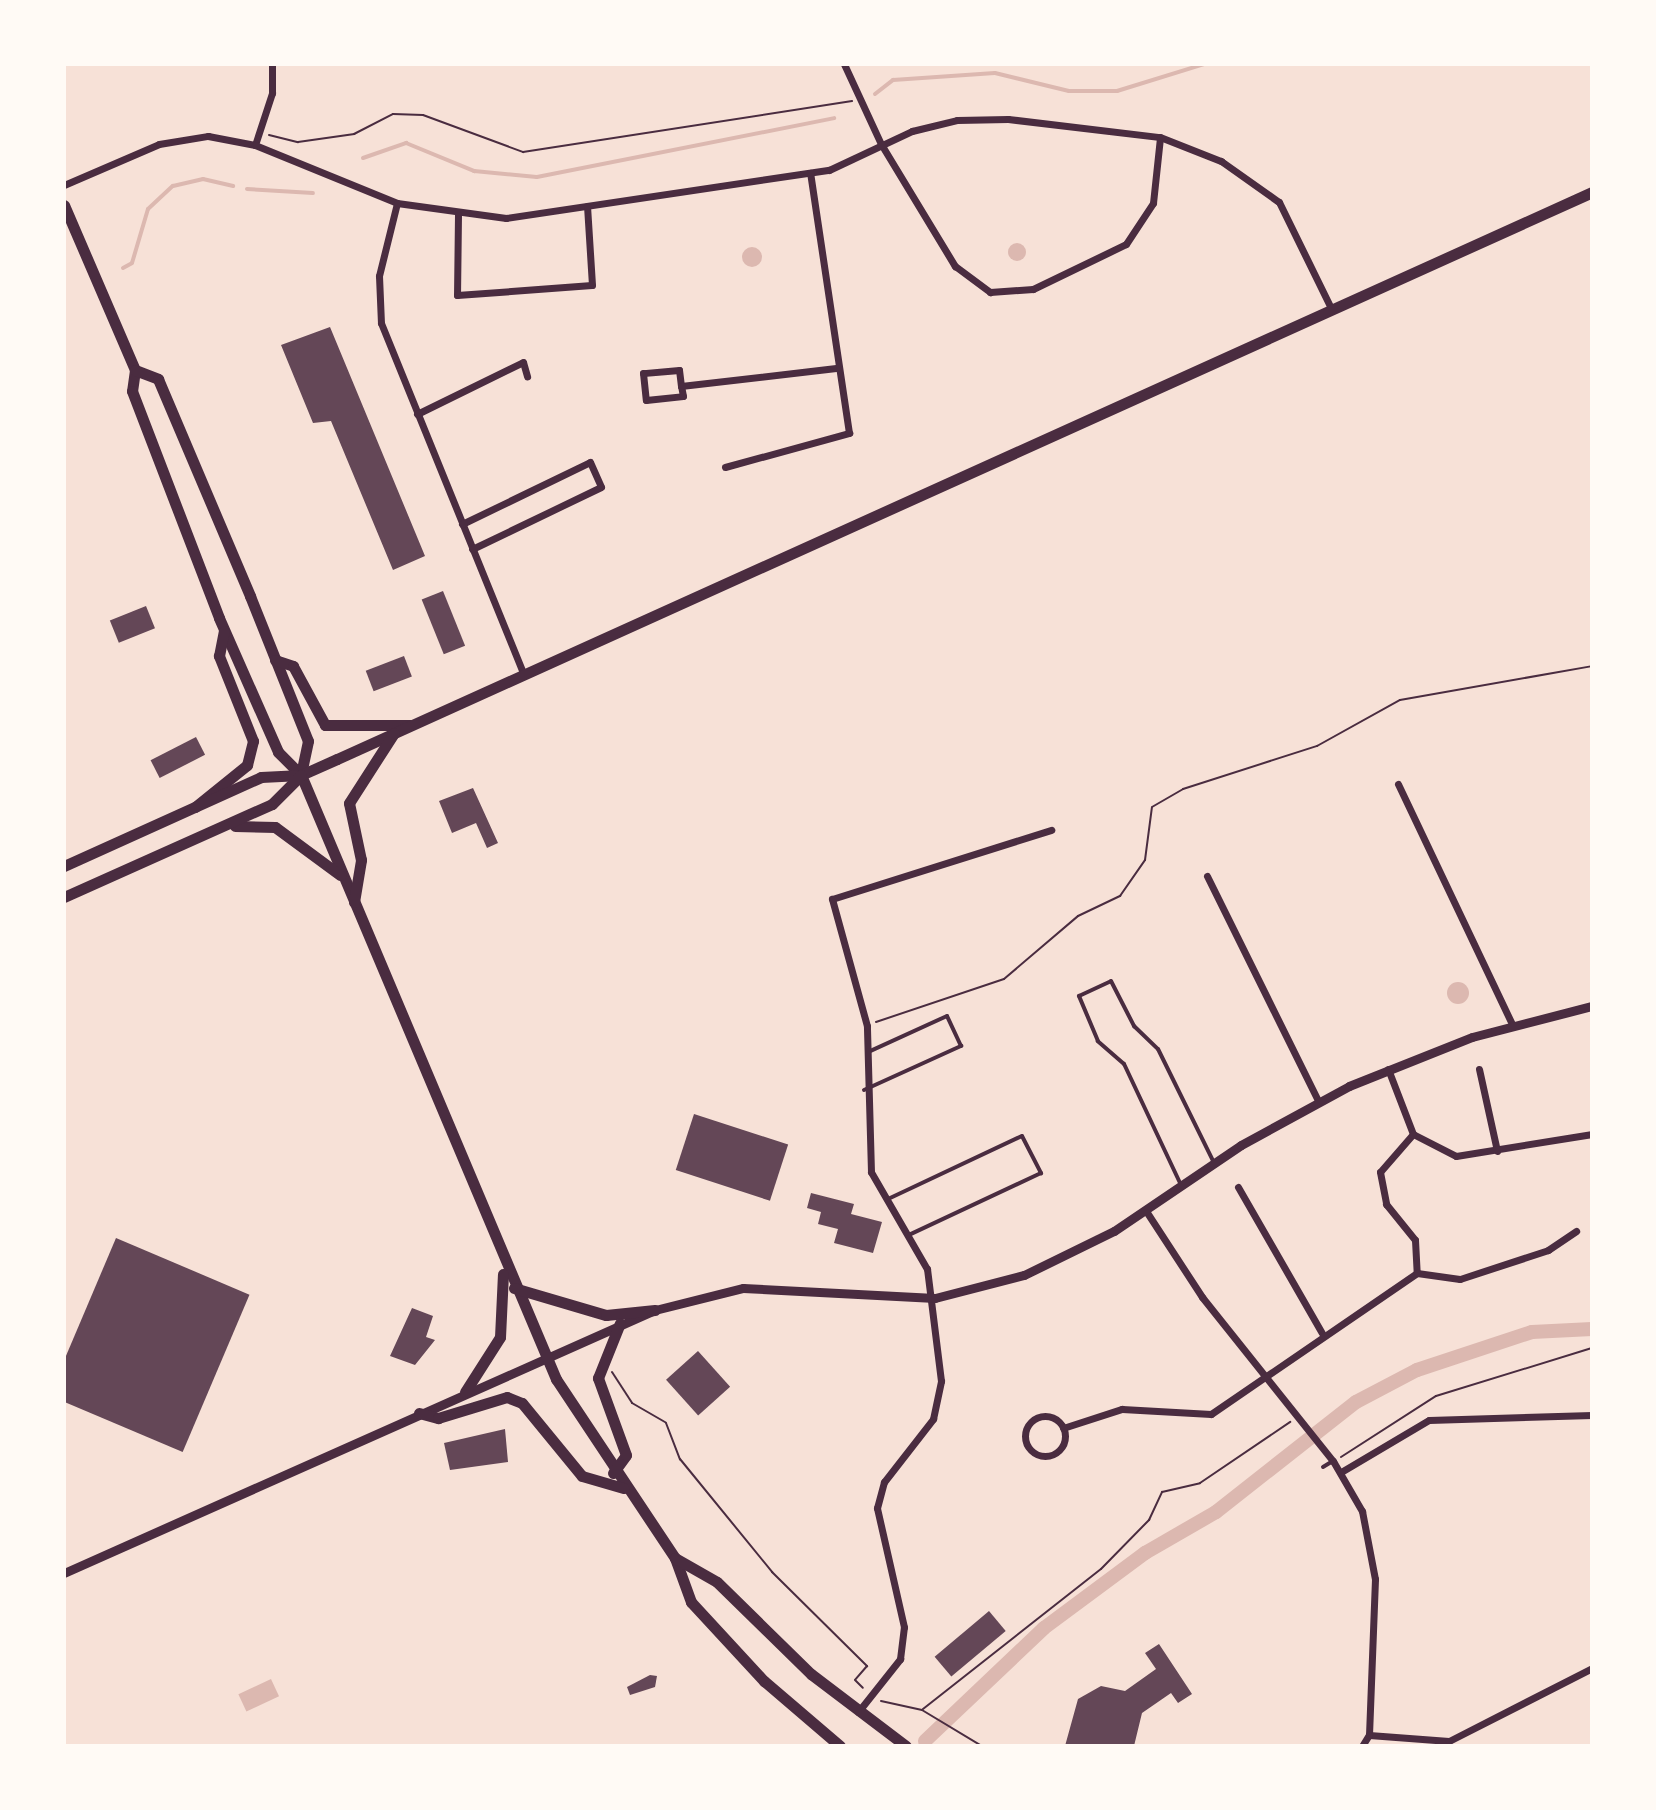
<!DOCTYPE html>
<style>
body{margin:0}
#map{position:relative;width:1656px;height:1810px;overflow:hidden;background:#f7e1d7;font-family:"PT Serif",serif}
div>[style]{position:absolute}
[style*='--x']{left:calc(var(--x)*1px);top:calc(var(--y)*1px);width:calc(var(--w)*1px);rotate:calc(var(--a)*1deg)}
.water>*{inset:0;background:#dcb8b0;transform-origin:0 0}
.round{border-radius:50%}
.stream>*{height:4px;margin:-2px;padding:0 2px;transform-origin:2px;border-radius:2px;background:#dcb8b0}
.canal>*{height:14px;margin:-7px;padding:0 7px;transform-origin:7px;border-radius:7px;background:#dcb8b0}
.building>*{inset:0;background:#644757;transform-origin:0 0}
.path>*{height:2px;margin:-1px;padding:0 1px;transform-origin:1px;border-radius:1px;background:#4a2c40}
.service>*{height:4px;margin:-2px;padding:0 2px;transform-origin:2px;border-radius:2px;background:#4a2c40}
.minor>*{height:7px;margin:-3.5px;padding:0 3.5px;transform-origin:3.5px;border-radius:3.5px;background:#4a2c40}
.minor>.ring{margin:-3.5px;padding:0;box-sizing:content-box;background:none;border:7px solid #4a2c40;border-radius:50%}
.tertiary>*{height:9px;margin:-4.5px;padding:0 4.5px;transform-origin:4.5px;border-radius:4.5px;background:#4a2c40}
.primary>*{height:11px;margin:-5.5px;padding:0 5.5px;transform-origin:5.5px;border-radius:5.5px;background:#4a2c40}
span{translate:-50% -50%;white-space:nowrap;text-align:center;line-height:1.15;-webkit-text-stroke:8px #fffaf5;paint-order:stroke}
.frame{position:absolute;inset:0;border:66px solid #fffaf5;pointer-events:none}
</style>
<div id="map">
<div class="water">
<div class="round" style="left:1008px;top:243px;width:18px;height:18px"></div>
<div class="round" style="left:742px;top:247px;width:20px;height:20px"></div>
<div class="round" style="left:1447px;top:982px;width:22px;height:22px"></div>
<div style="left:271px;top:1679px;width:19px;height:36px;rotate:65deg"></div>
</div>
<div class="stream">
<div style="--x:875;--y:94;--w:23;--a:-38"></div>
<div style="--x:893;--y:80;--w:102;--a:-3.9"></div>
<div style="--x:995;--y:73;--w:76;--a:13.7"></div>
<div style="--x:1069;--y:91;--w:48;--a:0"></div>
<div style="--x:1117;--y:91;--w:91;--a:-17.2"></div>
<div style="--x:363;--y:158;--w:46;--a:-19.2"></div>
<div style="--x:406;--y:143;--w:74;--a:22.4"></div>
<div style="--x:474;--y:171;--w:63;--a:5.4"></div>
<div style="--x:537;--y:177;--w:303;--a:-11.2"></div>
<div style="--x:247;--y:189;--w:66;--a:3.5"></div>
<div style="--x:123;--y:268;--w:10;--a:-29"></div>
<div style="--x:132;--y:263;--w:56;--a:-73.5"></div>
<div style="--x:148;--y:209;--w:34;--a:-43"></div>
<div style="--x:173;--y:186;--w:31;--a:-13"></div>
<div style="--x:203;--y:179;--w:31;--a:13"></div>
</div>
<div class="canal">
<div style="--x:925;--y:1741;--w:164;--a:-43.5"></div>
<div style="--x:1044;--y:1628;--w:126;--a:-36.6"></div>
<div style="--x:1145;--y:1553;--w:82;--a:-30"></div>
<div style="--x:1216;--y:1512;--w:178;--a:-38.2"></div>
<div style="--x:1356;--y:1402;--w:69;--a:-27.7"></div>
<div style="--x:1417;--y:1370;--w:121;--a:-18.3"></div>
<div style="--x:1532;--y:1332;--w:60;--a:-2.9"></div>
</div>
<div class="building">
<div style="clip-path:polygon(330px 327px,425px 556px,393px 570px,331px 421px,313px 423px,281px 345px)"></div>
<div style="left:443px;top:591px;width:59px;height:23px;rotate:68deg"></div>
<div style="left:146px;top:606px;width:24px;height:39px;rotate:68deg"></div>
<div style="left:404px;top:656px;width:22px;height:41px;rotate:69deg"></div>
<div style="left:196px;top:737px;width:20px;height:51px;rotate:63deg"></div>
<div style="clip-path:polygon(473px 788px,498px 843px,487px 848px,476px 823px,452px 833px,439px 801px)"></div>
<div style="left:694px;top:1114px;width:99px;height:59px;rotate:18deg"></div>
<div style="clip-path:polygon(811px 1193px,854px 1204px,851px 1214px,882px 1222px,873px 1253px,834px 1243px,838px 1229px,818px 1224px,821px 1212px,807px 1208px)"></div>
<div style="left:116px;top:1238px;width:145px;height:171px;rotate:23deg"></div>
<div style="clip-path:polygon(412px 1308px,433px 1316px,426px 1337px,435px 1340px,415px 1365px,390px 1356px)"></div>
<div style="left:698px;top:1351px;width:48px;height:43px;rotate:48deg"></div>
<div style="clip-path:polygon(505px 1429px,508px 1462px,450px 1470px,444px 1443px)"></div>
<div style="left:989px;top:1611px;width:26px;height:71px;rotate:50deg"></div>
<div style="clip-path:polygon(1159px 1644px,1192px 1694px,1178px 1703px,1171px 1693px,1142px 1713px,1134px 1746px,1065px 1746px,1078px 1699px,1101px 1686px,1125px 1691px,1156px 1669px,1145px 1653px)"></div>
<div style="clip-path:polygon(650px 1675px,657px 1676px,655px 1687px,630px 1695px,627px 1687px)"></div>
</div>
<div class="path">
<div style="--x:269;--y:135;--w:30;--a:14"></div>
<div style="--x:298;--y:142;--w:57;--a:-8.1"></div>
<div style="--x:354;--y:134;--w:44;--a:-27.1"></div>
<div style="--x:393;--y:114;--w:30;--a:2"></div>
<div style="--x:423;--y:115;--w:107;--a:20.3"></div>
<div style="--x:523;--y:152;--w:333;--a:-8.8"></div>
<div style="--x:876;--y:1022;--w:135;--a:-18.6"></div>
<div style="--x:1004;--y:979;--w:97;--a:-40.4"></div>
<div style="--x:1078;--y:916;--w:47;--a:-25.5"></div>
<div style="--x:1120;--y:896;--w:44;--a:-55.2"></div>
<div style="--x:1145;--y:860;--w:53;--a:-82.5"></div>
<div style="--x:1152;--y:807;--w:36;--a:-30"></div>
<div style="--x:1183;--y:789;--w:141;--a:-17.8"></div>
<div style="--x:1317;--y:746;--w:95;--a:-29"></div>
<div style="--x:1400;--y:700;--w:195;--a:-10"></div>
<div style="--x:612;--y:1372;--w:37;--a:57"></div>
<div style="--x:632;--y:1403;--w:39;--a:30"></div>
<div style="--x:666;--y:1423;--w:39;--a:69"></div>
<div style="--x:680;--y:1459;--w:146;--a:50.8"></div>
<div style="--x:772;--y:1572;--w:134;--a:44.7"></div>
<div style="--x:867;--y:1666;--w:18;--a:131"></div>
<div style="--x:855;--y:1680;--w:11;--a:45"></div>
<div style="--x:1341;--y:1457;--w:113;--a:-32.7"></div>
<div style="--x:1436;--y:1396;--w:163;--a:-17.1"></div>
<div style="--x:881;--y:1701;--w:42;--a:12.4"></div>
<div style="--x:922;--y:1710;--w:70;--a:31"></div>
<div style="--x:923;--y:1709;--w:226;--a:-38.2"></div>
<div style="--x:1101;--y:1569;--w:69;--a:-45.6"></div>
<div style="--x:1149;--y:1520;--w:31;--a:-65"></div>
<div style="--x:1162;--y:1492;--w:39;--a:-13"></div>
<div style="--x:1200;--y:1483;--w:109;--a:-34.1"></div>
</div>
<div class="service">
<div style="--x:864;--y:1090;--w:107;--a:-24.4"></div>
<div style="--x:961;--y:1046;--w:33;--a:-115"></div>
<div style="--x:947;--y:1016;--w:87;--a:155.5"></div>
<div style="--x:1181;--y:1185;--w:134;--a:-115.2"></div>
<div style="--x:1124;--y:1064;--w:35;--a:-139"></div>
<div style="--x:1098;--y:1041;--w:49;--a:-112.9"></div>
<div style="--x:1079;--y:996;--w:35;--a:-25"></div>
<div style="--x:1111;--y:981;--w:51;--a:62.9"></div>
<div style="--x:1134;--y:1026;--w:33;--a:44"></div>
<div style="--x:1158;--y:1049;--w:125;--a:63.8"></div>
<div style="--x:888;--y:1199;--w:148;--a:-25.2"></div>
<div style="--x:1022;--y:1136;--w:42;--a:62.8"></div>
<div style="--x:1041;--y:1173;--w:144;--a:154.9"></div>
<div style="--x:1323;--y:1467;--w:12;--a:-31"></div>
</div>
<div class="minor">
<div style="--x:844;--y:64;--w:88;--a:65.2"></div>
<div style="--x:881;--y:144;--w:143;--a:58.8"></div>
<div style="--x:955;--y:266;--w:44;--a:36.6"></div>
<div style="--x:990;--y:292;--w:43;--a:-4"></div>
<div style="--x:1033;--y:289;--w:103;--a:-25.8"></div>
<div style="--x:1126;--y:244;--w:49;--a:-56.6"></div>
<div style="--x:1153;--y:203;--w:66;--a:-83.9"></div>
<div style="--x:255;--y:145;--w:55;--a:-71.9"></div>
<div style="--x:272;--y:93;--w:29;--a:-90"></div>
<div style="--x:64;--y:185;--w:103;--a:-23.3"></div>
<div style="--x:159;--y:144;--w:50;--a:-9.3"></div>
<div style="--x:208;--y:136;--w:48;--a:10.8"></div>
<div style="--x:255;--y:145;--w:153;--a:22.2"></div>
<div style="--x:397;--y:203;--w:110;--a:7.8"></div>
<div style="--x:506;--y:218;--w:327;--a:-8.5"></div>
<div style="--x:829;--y:170;--w:92;--a:-25.2"></div>
<div style="--x:912;--y:131;--w:46;--a:-13.7"></div>
<div style="--x:957;--y:120;--w:51;--a:-1.1"></div>
<div style="--x:1008;--y:119;--w:153;--a:6.8"></div>
<div style="--x:1160;--y:137;--w:66;--a:21.5"></div>
<div style="--x:1221;--y:161;--w:71;--a:35.3"></div>
<div style="--x:1279;--y:202;--w:120;--a:63.9"></div>
<div style="--x:397;--y:203;--w:75;--a:103.9"></div>
<div style="--x:379;--y:276;--w:47;--a:87.6"></div>
<div style="--x:381;--y:323;--w:380;--a:67.9"></div>
<div style="--x:458;--y:215;--w:80;--a:90.7"></div>
<div style="--x:457;--y:295;--w:135;--a:-4.2"></div>
<div style="--x:592;--y:285;--w:79;--a:-93.6"></div>
<div style="--x:681;--y:386;--w:16;--a:-97"></div>
<div style="--x:679;--y:370;--w:36;--a:175"></div>
<div style="--x:643;--y:373;--w:27;--a:84"></div>
<div style="--x:646;--y:400;--w:37;--a:-6"></div>
<div style="--x:683;--y:396;--w:10;--a:-101"></div>
<div style="--x:681;--y:386;--w:156;--a:-6.6"></div>
<div style="--x:417;--y:414;--w:118;--a:-26.1"></div>
<div style="--x:523;--y:362;--w:15;--a:74"></div>
<div style="--x:725;--y:467;--w:129;--a:-15.3"></div>
<div style="--x:849;--y:433;--w:263;--a:-98.5"></div>
<div style="--x:462;--y:524;--w:142;--a:-25.8"></div>
<div style="--x:590;--y:462;--w:27;--a:66"></div>
<div style="--x:601;--y:487;--w:143;--a:154.3"></div>
<div style="--x:1398;--y:784;--w:266;--a:64.6"></div>
<div style="--x:1207;--y:876;--w:251;--a:63.7"></div>
<div style="--x:1388;--y:1069;--w:70;--a:69"></div>
<div style="--x:1479;--y:1069;--w:84;--a:77.6"></div>
<div style="--x:1413;--y:1134;--w:48;--a:27.1"></div>
<div style="--x:1456;--y:1156;--w:138;--a:-9.2"></div>
<div style="--x:1413;--y:1134;--w:50;--a:131"></div>
<div style="--x:1380;--y:1172;--w:33;--a:79"></div>
<div style="--x:1386;--y:1204;--w:46;--a:51.1"></div>
<div style="--x:1415;--y:1240;--w:33;--a:87"></div>
<div style="--x:1238;--y:1187;--w:168;--a:60.1"></div>
<div style="--x:1146;--y:1211;--w:103;--a:56.9"></div>
<div style="--x:1202;--y:1297;--w:210;--a:51.4"></div>
<div style="--x:1333;--y:1461;--w:58;--a:59.9"></div>
<div style="--x:1362;--y:1511;--w:69;--a:79.2"></div>
<div style="--x:1375;--y:1579;--w:156;--a:92.2"></div>
<div class="ring" style="left:1025px;top:1416px;width:33px;height:33px"></div>
<div style="--x:1063;--y:1428;--w:62;--a:-17.9"></div>
<div style="--x:1122;--y:1409;--w:89;--a:3.2"></div>
<div style="--x:1211;--y:1414;--w:250;--a:-34.4"></div>
<div style="--x:1417;--y:1273;--w:43;--a:7.9"></div>
<div style="--x:1460;--y:1279;--w:93;--a:-18.2"></div>
<div style="--x:1548;--y:1250;--w:34;--a:-34"></div>
<div style="--x:1341;--y:1472;--w:102;--a:-30.6"></div>
<div style="--x:1429;--y:1420;--w:163;--a:-1.8"></div>
<div style="--x:858;--y:1712;--w:68;--a:-51.6"></div>
<div style="--x:900;--y:1659;--w:32;--a:-83"></div>
<div style="--x:904;--y:1627;--w:122;--a:-102.8"></div>
<div style="--x:877;--y:1508;--w:27;--a:-75"></div>
<div style="--x:884;--y:1482;--w:80;--a:-52.1"></div>
<div style="--x:933;--y:1419;--w:39;--a:-78"></div>
<div style="--x:941;--y:1381;--w:113;--a:-97.1"></div>
<div style="--x:927;--y:1269;--w:112;--a:-120"></div>
<div style="--x:871;--y:1172;--w:146;--a:-91.6"></div>
<div style="--x:867;--y:1026;--w:132;--a:-105.4"></div>
<div style="--x:832;--y:899;--w:230;--a:-17.5"></div>
<div style="--x:1369;--y:1735;--w:80;--a:4.3"></div>
<div style="--x:1449;--y:1741;--w:161;--a:-27"></div>
<div style="--x:1362;--y:1746;--w:13;--a:-58"></div>
</div>
<div class="tertiary">
<div style="--x:64;--y:1573;--w:647;--a:-23.99"></div>
<div style="--x:655;--y:1310;--w:91;--a:-14"></div>
<div style="--x:743;--y:1288;--w:192;--a:3"></div>
<div style="--x:935;--y:1298;--w:92;--a:-14.5"></div>
<div style="--x:1024;--y:1275;--w:100;--a:-26.1"></div>
<div style="--x:1114;--y:1231;--w:153;--a:-34.1"></div>
<div style="--x:1241;--y:1145;--w:123;--a:-28.6"></div>
<div style="--x:1349;--y:1086;--w:132;--a:-21.7"></div>
<div style="--x:1472;--y:1037;--w:124;--a:-14.5"></div>
</div>
<div class="primary">
<div style="--x:64;--y:205;--w:180;--a:66.7"></div>
<div style="--x:135;--y:370;--w:21;--a:98"></div>
<div style="--x:132;--y:391;--w:243;--a:69"></div>
<div style="--x:219;--y:618;--w:146;--a:66.2"></div>
<div style="--x:278;--y:752;--w:33;--a:45"></div>
<div style="--x:301;--y:775;--w:656;--a:67.11"></div>
<div style="--x:556;--y:1379;--w:215;--a:56.4"></div>
<div style="--x:675;--y:1558;--w:47;--a:70"></div>
<div style="--x:691;--y:1602;--w:108;--a:47.3"></div>
<div style="--x:764;--y:1681;--w:100;--a:40.5"></div>
<div style="--x:135;--y:370;--w:25;--a:21"></div>
<div style="--x:158;--y:379;--w:236;--a:67"></div>
<div style="--x:250;--y:596;--w:156;--a:68.2"></div>
<div style="--x:308;--y:741;--w:35;--a:102"></div>
<div style="--x:275;--y:660;--w:19;--a:18"></div>
<div style="--x:293;--y:666;--w:67;--a:61.5"></div>
<div style="--x:325;--y:725;--w:85;--a:0"></div>
<div style="--x:195;--y:807;--w:67;--a:-38.9"></div>
<div style="--x:247;--y:765;--w:25;--a:-76"></div>
<div style="--x:253;--y:741;--w:92;--a:-111.8"></div>
<div style="--x:219;--y:656;--w:25;--a:-79"></div>
<div style="--x:235;--y:826;--w:40;--a:1.4"></div>
<div style="--x:275;--y:827;--w:81;--a:36.4"></div>
<div style="--x:64;--y:866;--w:216;--a:-24.3"></div>
<div style="--x:261;--y:777;--w:40;--a:-2.9"></div>
<div style="--x:301;--y:775;--w:39;--a:-24"></div>
<div style="--x:337;--y:759;--w:1377;--a:-24.31"></div>
<div style="--x:64;--y:897;--w:228;--a:-24.1"></div>
<div style="--x:272;--y:804;--w:41;--a:-45"></div>
<div style="--x:354;--y:902;--w:43;--a:-80.5"></div>
<div style="--x:361;--y:860;--w:58;--a:-101.9"></div>
<div style="--x:349;--y:803;--w:83;--a:-57.3"></div>
<div style="--x:514;--y:1288;--w:96;--a:16.4"></div>
<div style="--x:606;--y:1315;--w:49;--a:-5.8"></div>
<div style="--x:465;--y:1392;--w:65;--a:-57.5"></div>
<div style="--x:500;--y:1337;--w:63;--a:-87.3"></div>
<div style="--x:419;--y:1413;--w:20;--a:15"></div>
<div style="--x:438;--y:1418;--w:72;--a:-16.9"></div>
<div style="--x:507;--y:1397;--w:16;--a:22"></div>
<div style="--x:522;--y:1403;--w:94;--a:50.6"></div>
<div style="--x:582;--y:1476;--w:43;--a:16.3"></div>
<div style="--x:613;--y:1473;--w:22;--a:-54"></div>
<div style="--x:626;--y:1455;--w:82;--a:-110"></div>
<div style="--x:598;--y:1378;--w:59;--a:-68.2"></div>
<div style="--x:675;--y:1558;--w:48;--a:29.7"></div>
<div style="--x:717;--y:1582;--w:132;--a:44.4"></div>
<div style="--x:811;--y:1674;--w:119;--a:37.2"></div>
</div>
<div class="frame"></div>
</div>
